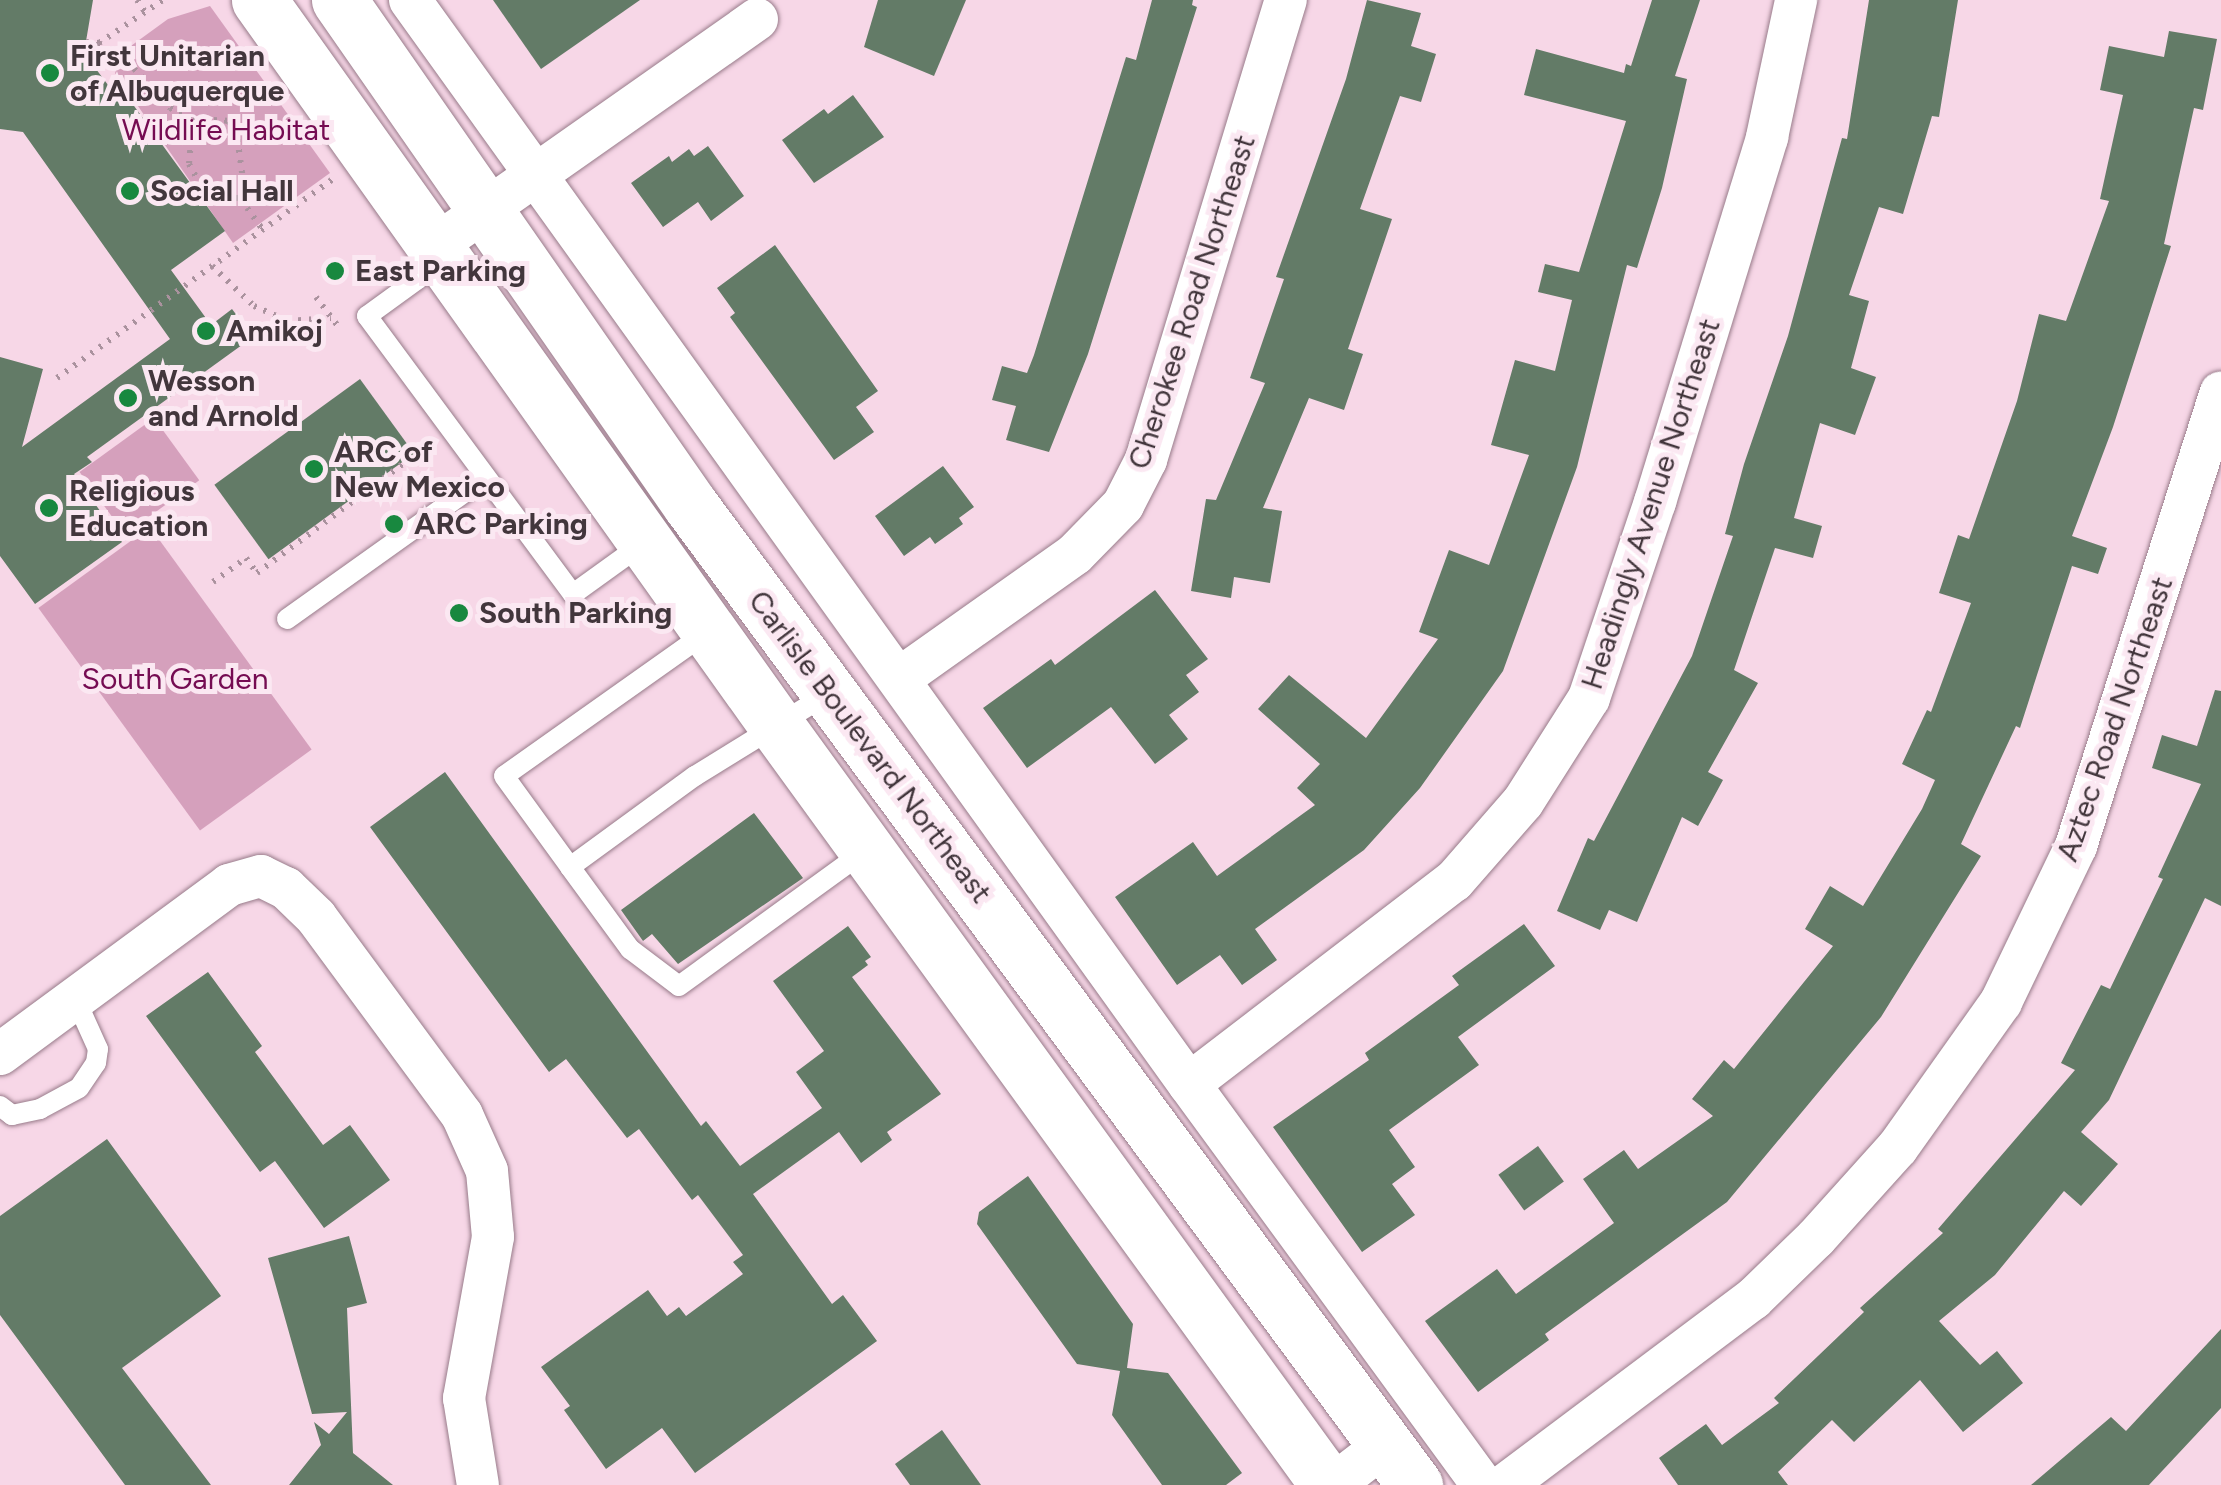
<!DOCTYPE html>
<style>
body{margin:0}
#map{position:relative;width:2221px;height:1485px;overflow:hidden;background:#f7d7e7;font-family:Figtree,sans-serif}
div>[style]{position:absolute}
[style*='--x']{left:calc(var(--x)*1px);top:calc(var(--y)*1px);width:calc(var(--w)*1px);rotate:calc(var(--a)*1deg)}
.green>*{inset:0;background:#d5a0bc;transform-origin:0 0}
.building>*{inset:0;background:#637b67;transform-origin:0 0}
.path>*{height:6px;margin-top:-3px;transform-origin:0;background:repeating-linear-gradient(90deg,#aa929e 0 2.5px,transparent 0 10.5px)}
.roads{filter:drop-shadow(0 0 2px #987b8a) drop-shadow(0 0 2px #987b8a)}
.lane>*{height:20px;margin:-10px;padding:0 10px;transform-origin:10px;border-radius:10px;background:#fff}
.street>*{height:42px;margin:-21px;padding:0 21px;transform-origin:21px;border-radius:21px;background:#fff}
.secondary>*{height:55px;margin:-27.5px;padding:0 27.5px;transform-origin:27.5px;border-radius:27.5px;background:#fff}
.dots>*{width:28px;height:28px;translate:-50% -50%;box-sizing:border-box;border:5px solid #fbe8f2;border-radius:50%}
span{translate:-50% -50%;white-space:nowrap;text-align:center;line-height:1.15;-webkit-text-stroke:10px #fbe8f2;paint-order:stroke}
.poi-label{font-size:30px;color:#42363c;font-weight:700}
.left{translate:0 -50%;text-align:left}
.park-label{font-size:30px;color:#750c52}
.street-label{font-size:30px;color:#42363c}
</style>
<div id="map">
<div class="green">
<div style="clip-path:polygon(210px 6px,330px 173px,233px 243px,115px 73px,124px 51px,168px 19px)"></div>
<div style="left:154px;top:418px;width:77px;height:92px;rotate:54deg"></div>
<div style="left:150px;top:527px;width:275px;height:138px;rotate:54deg"></div>
</div>
<div class="building">
<div style="clip-path:polygon(0 0,93px 0,84px 53px,114px 93px,121px 88px,225px 231px,171px 270px,211px 325px,232px 309px,253px 337px,87px 457px,92px 462px,74px 474px,122px 542px,35px 604px,0 556px,0 357px,43px 369px,22px 447px,170px 339px,23px 132px,0 129px)"></div>
<div style="clip-path:polygon(493px 0,640px 0,541px 69px)"></div>
<div style="clip-path:polygon(878px 0,966px 0,934px 76px,864px 47px)"></div>
<div style="clip-path:polygon(1152px 0,1193px 0,1192px 5px,1197px 7px,1088px 354px,1049px 452px,1006px 440px,1016px 406px,992px 400px,1002px 366px,1027px 373px,1034px 355px,1126px 57px,1136px 60px)"></div>
<div style="clip-path:polygon(1367px 0,1421px 13px,1411px 46px,1436px 54px,1421px 102px,1400px 96px,1360px 209px,1392px 219px,1348px 349px,1363px 354px,1344px 410px,1309px 398px,1263px 508px,1282px 511px,1270px 583px,1234px 577px,1231px 598px,1191px 591px,1206px 499px,1216px 500px,1265px 383px,1250px 378px,1284px 279px,1276px 277px,1346px 79px)"></div>
<div style="clip-path:polygon(1652px 0,1700px 0,1675px 76px,1687px 79px,1662px 188px,1637px 268px,1627px 265px,1577px 467px,1503px 671px,1420px 788px,1364px 850px,1255px 929px,1277px 960px,1242px 985px,1220px 955px,1177px 985px,1115px 897px,1193px 842px,1217px 876px,1315px 805px,1297px 788px,1320px 764px,1258px 709px,1289px 675px,1366px 738px,1438px 639px,1419px 632px,1449px 550px,1489px 565px,1529px 455px,1491px 445px,1515px 360px,1555px 371px,1572px 300px,1538px 292px,1545px 264px,1579px 272px,1626px 121px,1524px 95px,1536px 49px,1624px 73px,1626px 64px,1631px 66px)"></div>
<div style="clip-path:polygon(1869px 0,1958px 0,1939px 117px,1932px 116px,1903px 214px,1879px 207px,1849px 295px,1869px 301px,1851px 368px,1876px 377px,1855px 435px,1820px 423px,1794px 518px,1822px 526px,1813px 558px,1775px 548px,1734px 670px,1758px 683px,1708px 772px,1723px 780px,1698px 826px,1682px 817px,1637px 922px,1609px 910px,1600px 930px,1557px 911px,1588px 838px,1594px 841px,1692px 656px,1733px 536px,1725px 534px,1744px 464px,1788px 336px,1842px 138px,1847px 139px)"></div>
<div style="clip-path:polygon(2169px 31px,2217px 39px,2203px 110px,2194px 108px,2164px 244px,2171px 246px,2113px 427px,2072px 536px,2107px 548px,2098px 574px,2072px 566px,2020px 728px,2016px 726px,1961px 844px,1981px 856px,1881px 1017px,1727px 1202px,1545px 1334px,1549px 1340px,1478px 1392px,1425px 1321px,1497px 1269px,1516px 1294px,1614px 1223px,1583px 1179px,1624px 1150px,1638px 1169px,1713px 1116px,1692px 1099px,1724px 1060px,1734px 1069px,1833px 946px,1805px 929px,1830px 886px,1863px 906px,1922px 809px,1935px 780px,1902px 764px,1927px 710px,1931px 712px,1971px 603px,1939px 593px,1958px 535px,1969px 539px,2017px 401px,2039px 314px,2066px 321px,2109px 201px,2100px 199px,2123px 95px,2100px 90px,2109px 46px,2164px 57px)"></div>
<div style="clip-path:polygon(853px 95px,884px 137px,814px 183px,782px 140px,824px 109px,828px 114px)"></div>
<div style="clip-path:polygon(708px 146px,744px 196px,711px 221px,698px 202px,663px 227px,631px 183px,669px 156px,672px 162px,689px 149px,694px 156px)"></div>
<div style="clip-path:polygon(775px 245px,878px 391px,856px 407px,874px 432px,834px 460px,730px 317px,735px 313px,717px 288px)"></div>
<div style="left:360px;top:379px;width:92px;height:180px;rotate:54deg"></div>
<div style="clip-path:polygon(943px 466px,974px 507px,959px 518px,963px 524px,935px 544px,930px 537px,904px 556px,875px 516px)"></div>
<div style="clip-path:polygon(1155px 590px,1208px 659px,1186px 675px,1199px 692px,1169px 715px,1188px 739px,1155px 764px,1111px 707px,1027px 768px,983px 708px,1051px 659px,1055px 665px)"></div>
<div style="clip-path:polygon(2215px 690px,2221px 691px,2221px 906px,2205px 898px,2109px 1100px,2081px 1132px,2118px 1164px,2081px 1206px,2064px 1191px,1995px 1275px,1939px 1321px,1980px 1365px,1997px 1351px,2023px 1383px,1963px 1432px,1920px 1380px,1854px 1442px,1832px 1420px,1778px 1472px,1788px 1485px,1678px 1485px,1659px 1458px,1706px 1424px,1722px 1445px,1779px 1403px,1774px 1398px,1864px 1312px,1860px 1308px,1943px 1233px,1938px 1229px,2075px 1070px,2061px 1063px,2101px 985px,2110px 989px,2163px 879px,2158px 877px,2201px 784px,2152px 768px,2162px 735px,2197px 746px)"></div>
<div style="clip-path:polygon(445px 772px,701px 1126px,706px 1121px,740px 1166px,822px 1108px,796px 1072px,824px 1051px,773px 981px,848px 926px,871px 957px,865px 961px,868px 965px,852px 977px,941px 1094px,887px 1132px,892px 1140px,861px 1163px,839px 1132px,753px 1194px,832px 1304px,843px 1295px,877px 1341px,695px 1473px,662px 1428px,606px 1469px,564px 1410px,570px 1406px,541px 1367px,648px 1290px,667px 1316px,679px 1307px,686px 1316px,743px 1274px,733px 1262px,743px 1255px,698px 1195px,692px 1200px,639px 1129px,627px 1138px,566px 1059px,549px 1072px,370px 827px)"></div>
<div style="clip-path:polygon(754px 813px,803px 878px,678px 964px,652px 934px,643px 941px,621px 910px)"></div>
<div style="clip-path:polygon(1524px 924px,1555px 966px,1458px 1037px,1479px 1065px,1389px 1130px,1415px 1167px,1392px 1184px,1415px 1215px,1362px 1252px,1273px 1127px,1369px 1060px,1365px 1053px,1459px 985px,1452px 976px)"></div>
<div style="clip-path:polygon(208px 972px,262px 1046px,255px 1052px,323px 1145px,350px 1125px,390px 1180px,324px 1228px,275px 1161px,260px 1172px,146px 1016px)"></div>
<div style="clip-path:polygon(107px 1139px,221px 1296px,122px 1368px,211px 1485px,125px 1485px,0 1315px,0 1216px)"></div>
<div style="left:1538px;top:1146px;width:44px;height:49px;rotate:54deg"></div>
<div style="clip-path:polygon(1028px 1176px,1133px 1324px,1127px 1368px,1168px 1373px,1242px 1473px,1226px 1485px,1162px 1485px,1112px 1415px,1120px 1371px,1077px 1364px,977px 1224px,979px 1212px)"></div>
<div style="clip-path:polygon(349px 1236px,367px 1303px,347px 1308px,353px 1453px,393px 1485px,289px 1485px,321px 1445px,314px 1422px,329px 1434px,347px 1412px,312px 1414px,268px 1258px)"></div>
<div style="clip-path:polygon(2221px 1329px,2221px 1408px,2149px 1485px,2031px 1485px,2111px 1417px,2126px 1431px)"></div>
<div style="clip-path:polygon(942px 1430px,981px 1485px,910px 1485px,895px 1464px)"></div>
</div>
<div class="path">
<div style="--x:137;--y:0;--w:14;--a:56"></div>
<div style="--x:86;--y:42;--w:13;--a:4"></div>
<div style="--x:99;--y:43;--w:33;--a:33"></div>
<div style="--x:127;--y:61;--w:64;--a:47.5"></div>
<div style="--x:170;--y:108;--w:25;--a:26"></div>
<div style="--x:193;--y:119;--w:35;--a:3"></div>
<div style="--x:228;--y:121;--w:11;--a:45"></div>
<div style="--x:236;--y:129;--w:80;--a:82.1"></div>
<div style="--x:247;--y:208;--w:27;--a:54"></div>
<div style="--x:99;--y:43;--w:77;--a:-33.9"></div>
<div style="--x:193;--y:119;--w:45;--a:95.1"></div>
<div style="--x:189;--y:164;--w:21;--a:61"></div>
<div style="--x:199;--y:182;--w:31;--a:33"></div>
<div style="--x:225;--y:199;--w:21;--a:-5"></div>
<div style="--x:212;--y:266;--w:58;--a:43.6"></div>
<div style="--x:254;--y:306;--w:37;--a:24"></div>
<div style="--x:288;--y:321;--w:43;--a:-4"></div>
<div style="--x:316;--y:297;--w:39;--a:53"></div>
<div style="--x:57;--y:378;--w:339;--a:-35.8"></div>
<div style="--x:213;--y:582;--w:41;--a:-36"></div>
<div style="--x:246;--y:558;--w:19;--a:54"></div>
<div style="--x:257;--y:573;--w:212;--a:-36.8"></div>
</div>
<div class="roads">
<div class="lane">
<div style="--x:433;--y:249;--w:34;--a:117"></div>
<div style="--x:418;--y:279;--w:63;--a:144"></div>
<div style="--x:367;--y:316;--w:346;--a:53.5"></div>
<div style="--x:573;--y:594;--w:89;--a:-35.8"></div>
<div style="--x:287;--y:619;--w:244;--a:-35.5"></div>
<div style="--x:706;--y:633;--w:247;--a:144.7"></div>
<div style="--x:504;--y:776;--w:112;--a:54"></div>
<div style="--x:570;--y:867;--w:155;--a:-36.1"></div>
<div style="--x:695;--y:776;--w:156;--a:-31.7"></div>
<div style="--x:570;--y:867;--w:102;--a:53.8"></div>
<div style="--x:630;--y:949;--w:61;--a:37.1"></div>
<div style="--x:679;--y:986;--w:230;--a:-36"></div>
<div style="--x:0;--y:1106;--w:15;--a:37"></div>
<div style="--x:12;--y:1115;--w:29;--a:-12"></div>
<div style="--x:40;--y:1109;--w:44;--a:-28.3"></div>
<div style="--x:79;--y:1088;--w:30;--a:-56"></div>
<div style="--x:96;--y:1063;--w:14;--a:-82"></div>
<div style="--x:98;--y:1049;--w:56;--a:-114.3"></div>
</div>
<div class="street">
<div style="--x:410;--y:0;--w:1335;--a:54.3"></div>
<div style="--x:1189;--y:1084;--w:497;--a:53.8"></div>
<div style="--x:433;--y:247;--w:396;--a:-35.1"></div>
<div style="--x:900;--y:678;--w:214;--a:-35.3"></div>
<div style="--x:1075;--y:554;--w:69;--a:-45.6"></div>
<div style="--x:1123;--y:505;--w:51;--a:-62.9"></div>
<div style="--x:1146;--y:460;--w:481;--a:-73.1"></div>
<div style="--x:0;--y:1054;--w:285;--a:-36.4"></div>
<div style="--x:229;--y:885;--w:33;--a:-16"></div>
<div style="--x:261;--y:876;--w:28;--a:26"></div>
<div style="--x:286;--y:888;--w:42;--a:44"></div>
<div style="--x:316;--y:917;--w:246;--a:53.6"></div>
<div style="--x:462;--y:1115;--w:61;--a:65.9"></div>
<div style="--x:487;--y:1171;--w:66;--a:84.8"></div>
<div style="--x:493;--y:1237;--w:164;--a:100.2"></div>
<div style="--x:464;--y:1398;--w:88;--a:80.9"></div>
<div style="--x:1189;--y:1084;--w:334;--a:-37.5"></div>
<div style="--x:1454;--y:881;--w:105;--a:-48.9"></div>
<div style="--x:1523;--y:802;--w:123;--a:-57.6"></div>
<div style="--x:1589;--y:698;--w:207;--a:-71.4"></div>
<div style="--x:1655;--y:502;--w:382;--a:-72.9"></div>
<div style="--x:1767;--y:137;--w:140;--a:-78"></div>
<div style="--x:1333;--y:1485;--w:66;--a:-37.6"></div>
<div style="--x:1505;--y:1485;--w:310;--a:-36.9"></div>
<div style="--x:1753;--y:1299;--w:88;--a:-44.1"></div>
<div style="--x:1816;--y:1238;--w:122;--a:-48"></div>
<div style="--x:1898;--y:1147;--w:178;--a:-54.6"></div>
<div style="--x:2001;--y:1002;--w:173;--a:-64.3"></div>
<div style="--x:2076;--y:846;--w:476;--a:-72.3"></div>
</div>
<div class="secondary">
<div style="--x:259;--y:0;--w:890;--a:54.51"></div>
<div style="--x:776;--y:725;--w:939;--a:54.01"></div>
<div style="--x:339;--y:0;--w:616;--a:55.18"></div>
<div style="--x:691;--y:506;--w:1218;--a:53.52"></div>
</div>
</div>
<div class="dots">
<div style="left:50px;top:73px;background:#18883f"></div>
<div style="left:130px;top:191px;background:#18883f"></div>
<div style="left:335px;top:271px;background:#18883f"></div>
<div style="left:206px;top:331px;background:#18883f"></div>
<div style="left:128px;top:398px;background:#18883f"></div>
<div style="left:314px;top:469px;background:#18883f"></div>
<div style="left:49px;top:508px;background:#18883f"></div>
<div style="left:394px;top:524px;background:#18883f"></div>
<div style="left:459px;top:613px;background:#18883f"></div>
</div>
<div class="poi-label">
<span class="left" style="left:70px;top:73px">First Unitarian<br>of Albuquerque</span>
<span class="left" style="left:150px;top:191px">Social Hall</span>
<span class="left" style="left:355px;top:271px">East Parking</span>
<span class="left" style="left:226px;top:331px">Amikoj</span>
<span class="left" style="left:148px;top:398px">Wesson<br>and Arnold</span>
<span class="left" style="left:334px;top:469px">ARC of<br>New Mexico</span>
<span class="left" style="left:69px;top:508px">Religious<br>Education</span>
<span class="left" style="left:414px;top:524px">ARC Parking</span>
<span class="left" style="left:479px;top:613px">South Parking</span>
</div>
<div class="park-label">
<span style="left:226px;top:130px">Wildlife Habitat</span>
<span style="left:175px;top:679px">South Garden</span>
</div>
<div class="street-label">
<span style="left:1192px;top:302px;rotate:-72deg">Cherokee Road Northeast</span>
<span style="left:1651px;top:504px;rotate:-72deg">Headingly Avenue Northeast</span>
<span style="left:2115px;top:719px;rotate:-71deg">Aztec Road Northeast</span>
<span style="left:870px;top:747px;rotate:53deg">Carlisle Boulevard Northeast</span>
</div>
</div>
